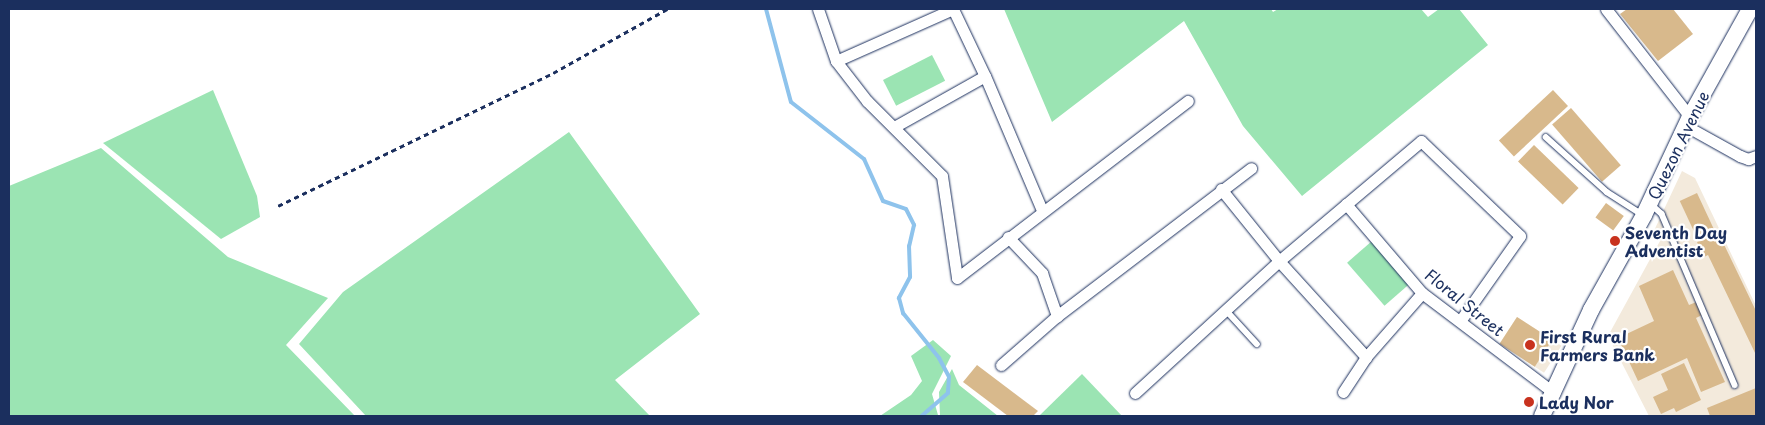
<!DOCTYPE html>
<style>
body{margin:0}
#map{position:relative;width:1765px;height:425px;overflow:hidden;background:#fff;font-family:"Playpen Sans",sans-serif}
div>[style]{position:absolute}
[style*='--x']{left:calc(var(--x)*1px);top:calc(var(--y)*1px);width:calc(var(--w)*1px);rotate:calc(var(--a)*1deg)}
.built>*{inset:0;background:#f3eadc;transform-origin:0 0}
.green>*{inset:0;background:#9be4b3;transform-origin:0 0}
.stream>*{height:4px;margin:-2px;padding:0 2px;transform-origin:2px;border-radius:2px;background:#8ec3ec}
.building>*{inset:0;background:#d8b98c;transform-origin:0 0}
.path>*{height:2.5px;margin-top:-1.25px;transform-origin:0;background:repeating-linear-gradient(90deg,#1b2f5e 0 5px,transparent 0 9px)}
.roads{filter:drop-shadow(0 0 1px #1b2f5e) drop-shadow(0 0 1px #1b2f5e)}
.service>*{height:5.5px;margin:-2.75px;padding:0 2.75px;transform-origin:2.75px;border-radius:2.75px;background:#fff}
.minor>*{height:11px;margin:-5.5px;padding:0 5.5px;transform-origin:5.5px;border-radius:5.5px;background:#fff}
.secondary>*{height:16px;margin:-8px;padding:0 8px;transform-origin:8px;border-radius:8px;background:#fff}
.dots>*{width:14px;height:14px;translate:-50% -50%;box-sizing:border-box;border:2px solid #fff;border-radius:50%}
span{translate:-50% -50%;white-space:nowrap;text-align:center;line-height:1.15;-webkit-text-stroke:4.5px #fff;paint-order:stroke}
.street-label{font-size:16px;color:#1b2f5e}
.poi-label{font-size:16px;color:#1b2f5e;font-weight:700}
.left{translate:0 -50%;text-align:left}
.frame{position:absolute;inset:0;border:10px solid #1b2f5e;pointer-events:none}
</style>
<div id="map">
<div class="built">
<div style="clip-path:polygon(1682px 171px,1695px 178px,1756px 306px,1756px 416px,1649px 416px,1608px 336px,1660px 241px,1652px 235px)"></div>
<div style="left:1517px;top:317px;width:53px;height:32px;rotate:33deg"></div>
</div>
<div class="green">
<div style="clip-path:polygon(1004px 9px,1271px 9px,1273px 12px,1278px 9px,1421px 9px,1428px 17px,1439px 9px,1459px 9px,1488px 45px,1302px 196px,1243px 126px,1184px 21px,1052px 122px)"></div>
<div style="left:932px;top:55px;width:29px;height:55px;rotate:63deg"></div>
<div style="clip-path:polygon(213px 90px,257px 196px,260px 217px,221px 239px,103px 143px)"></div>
<div style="clip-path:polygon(569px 132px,700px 314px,615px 380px,650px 416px,366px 416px,299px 344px,343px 292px)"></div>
<div style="clip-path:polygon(101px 148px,228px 257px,328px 298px,286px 345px,355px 416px,9px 416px,9px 186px)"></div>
<div style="left:1372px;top:241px;width:57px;height:33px;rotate:49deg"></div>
<div style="clip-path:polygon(933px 340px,951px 356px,932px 394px,938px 415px,880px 416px,911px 395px,922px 381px,911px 356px)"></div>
<div style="clip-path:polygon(952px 369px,959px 385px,998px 416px,940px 416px,939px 392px)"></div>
<div style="clip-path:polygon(1082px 374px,1122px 416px,1039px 416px)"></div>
</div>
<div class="stream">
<div style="--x:766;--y:9;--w:96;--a:75"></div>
<div style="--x:791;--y:102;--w:93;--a:38"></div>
<div style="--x:864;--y:159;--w:46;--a:65.7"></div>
<div style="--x:883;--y:201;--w:24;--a:19"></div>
<div style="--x:906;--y:209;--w:18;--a:63"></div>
<div style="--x:914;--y:225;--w:22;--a:103"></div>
<div style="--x:909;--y:246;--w:31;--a:88"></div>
<div style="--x:910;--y:277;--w:24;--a:118"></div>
<div style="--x:899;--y:298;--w:16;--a:75"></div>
<div style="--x:903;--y:313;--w:58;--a:51.3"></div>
<div style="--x:939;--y:358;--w:21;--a:62"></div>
<div style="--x:949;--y:377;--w:16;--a:94"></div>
<div style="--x:948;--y:393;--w:35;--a:139"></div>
</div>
<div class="building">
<div style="clip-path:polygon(1627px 9px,1673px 9px,1693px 34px,1658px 61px,1620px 14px)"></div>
<div style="left:1553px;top:90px;width:22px;height:74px;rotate:47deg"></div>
<div style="left:1571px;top:108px;width:76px;height:25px;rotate:49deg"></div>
<div style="left:1534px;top:145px;width:62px;height:23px;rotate:44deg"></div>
<div style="left:1697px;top:193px;width:42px;height:19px;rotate:65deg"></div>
<div style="left:1606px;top:203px;width:22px;height:18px;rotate:36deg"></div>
<div style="clip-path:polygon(1718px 232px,1756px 311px,1756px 355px,1708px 255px,1704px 257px,1697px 242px)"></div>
<div style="clip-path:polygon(1673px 270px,1689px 305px,1699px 301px,1704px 314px,1696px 318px,1725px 382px,1701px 392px,1687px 358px,1638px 381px,1618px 338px,1654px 321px,1639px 286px)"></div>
<div style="left:1517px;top:317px;width:42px;height:32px;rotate:33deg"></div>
<div style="clip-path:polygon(1684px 363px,1701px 400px,1676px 412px,1674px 408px,1661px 414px,1653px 397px,1668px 390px,1661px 374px)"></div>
<div style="clip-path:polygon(977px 365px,1038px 411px,1033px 416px,1008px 416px,963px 382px)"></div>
<div style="clip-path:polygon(1756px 388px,1756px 416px,1710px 416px,1707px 408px)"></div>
</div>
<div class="path">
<div style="--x:278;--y:206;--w:305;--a:-25.8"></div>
<div style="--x:553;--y:73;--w:131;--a:-29.3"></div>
</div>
<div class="roads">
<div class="service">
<div style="--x:1546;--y:137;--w:82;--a:42"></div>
<div style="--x:1607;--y:192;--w:43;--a:32.6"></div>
<div style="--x:1652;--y:205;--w:13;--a:42"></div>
<div style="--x:1662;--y:214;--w:186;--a:66.9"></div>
<div style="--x:1226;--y:310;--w:46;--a:47.6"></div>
</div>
<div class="minor">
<div style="--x:818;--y:9;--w:55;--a:70.9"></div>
<div style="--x:836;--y:61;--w:51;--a:52.2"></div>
<div style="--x:867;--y:101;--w:106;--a:45"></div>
<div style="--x:942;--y:176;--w:103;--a:81.6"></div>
<div style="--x:953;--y:9;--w:74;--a:64.5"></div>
<div style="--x:985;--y:76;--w:146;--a:67"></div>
<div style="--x:1606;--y:9;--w:137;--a:52.1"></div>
<div style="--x:836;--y:61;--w:128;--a:-24"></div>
<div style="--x:1686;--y:126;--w:62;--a:29.1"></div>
<div style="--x:1740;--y:156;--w:9;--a:21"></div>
<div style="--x:1748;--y:159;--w:9;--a:-21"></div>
<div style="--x:894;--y:127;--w:104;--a:-29.3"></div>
<div style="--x:1221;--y:189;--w:92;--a:51.1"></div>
<div style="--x:1279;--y:261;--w:130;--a:47.8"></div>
<div style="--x:1346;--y:204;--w:117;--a:49.5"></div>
<div style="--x:1422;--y:293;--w:166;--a:37.1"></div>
<div style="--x:1008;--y:237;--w:50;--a:46.6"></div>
<div style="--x:1042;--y:273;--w:46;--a:70.8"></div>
<div style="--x:957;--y:278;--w:291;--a:-37.5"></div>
<div style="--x:1001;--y:365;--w:74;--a:-41.2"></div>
<div style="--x:1057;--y:316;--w:244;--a:-37.3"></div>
<div style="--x:1343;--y:392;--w:42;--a:-56.7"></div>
<div style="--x:1366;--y:357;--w:85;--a:-48.8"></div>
<div style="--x:1135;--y:393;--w:195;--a:-42.5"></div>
<div style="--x:1279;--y:261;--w:186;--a:-40.2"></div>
<div style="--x:1421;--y:141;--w:137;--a:43.8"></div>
<div style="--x:1520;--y:236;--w:104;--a:125.2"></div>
</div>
<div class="secondary">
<div style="--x:1542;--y:416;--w:117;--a:-65.2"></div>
<div style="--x:1591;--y:310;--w:109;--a:-60.8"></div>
<div style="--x:1644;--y:215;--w:108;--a:-64.9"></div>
<div style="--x:1690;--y:117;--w:124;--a:-60.9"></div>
</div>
</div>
<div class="dots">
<div style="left:1615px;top:241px;background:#c8321e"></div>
<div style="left:1530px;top:345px;background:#c8321e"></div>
<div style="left:1529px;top:402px;background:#c8321e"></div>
</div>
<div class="street-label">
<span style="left:1678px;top:145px;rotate:-64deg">Quezon Avenue</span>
<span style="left:1465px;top:302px;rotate:39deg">Floral Street</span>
</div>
<div class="poi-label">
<span class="left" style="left:1625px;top:241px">Seventh Day<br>Adventist</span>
<span class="left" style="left:1540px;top:345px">First Rural<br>Farmers Bank</span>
<span class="left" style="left:1539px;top:402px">Lady Nor</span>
</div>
<div class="frame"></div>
</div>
